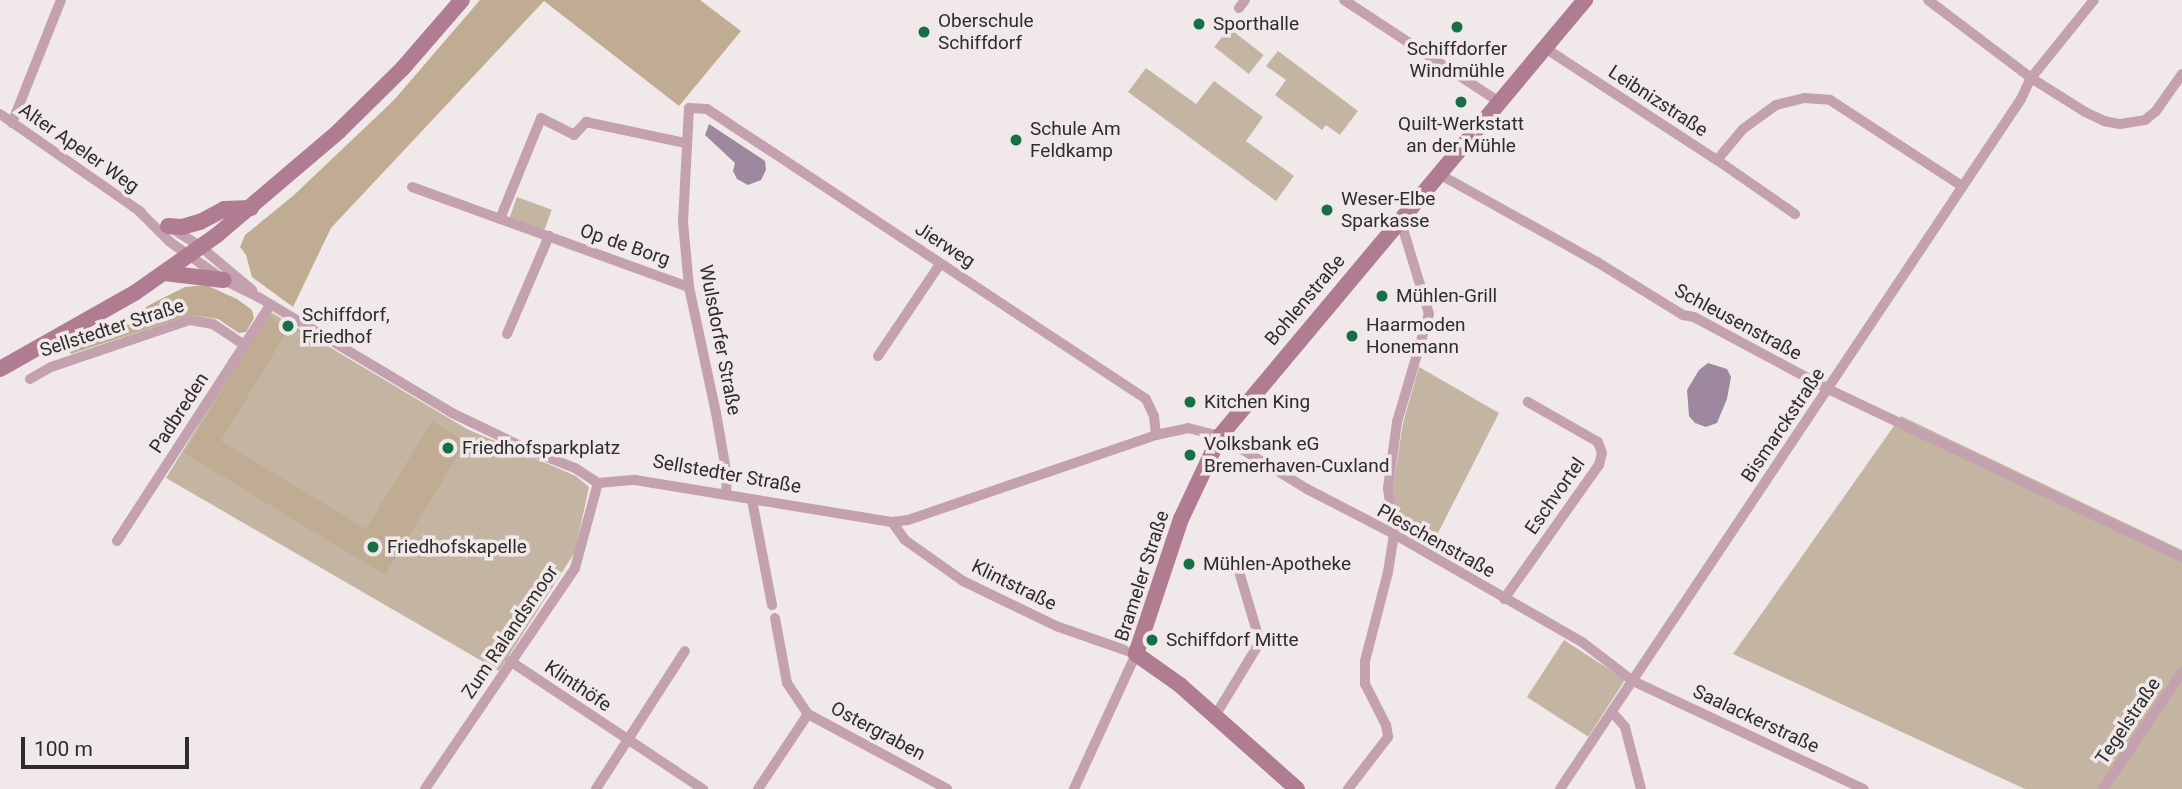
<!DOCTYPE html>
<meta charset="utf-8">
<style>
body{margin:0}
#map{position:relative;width:2182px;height:789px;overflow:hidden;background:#f1e9e9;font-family:Roboto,sans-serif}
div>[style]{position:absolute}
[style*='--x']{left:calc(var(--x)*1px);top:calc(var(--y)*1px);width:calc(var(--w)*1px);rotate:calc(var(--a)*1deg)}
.green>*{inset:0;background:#c4b5a3;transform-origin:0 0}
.forest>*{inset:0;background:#c0ac92}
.water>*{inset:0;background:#9e889f}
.street>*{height:10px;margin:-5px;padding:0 5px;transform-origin:5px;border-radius:5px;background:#c4a1af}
.secondary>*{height:16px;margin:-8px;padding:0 8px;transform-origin:8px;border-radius:8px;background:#af7c92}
.dots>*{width:19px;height:19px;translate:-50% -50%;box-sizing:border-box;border:4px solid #f1e9e9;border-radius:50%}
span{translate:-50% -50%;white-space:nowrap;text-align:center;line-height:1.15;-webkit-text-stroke:7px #f1e9e9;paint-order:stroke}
.poi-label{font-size:19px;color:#2f2c2c}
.left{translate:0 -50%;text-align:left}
.street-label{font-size:19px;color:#2f2c2c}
.scale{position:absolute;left:21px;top:737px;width:168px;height:32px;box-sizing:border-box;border:4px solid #2f2c2c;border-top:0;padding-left:9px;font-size:21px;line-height:24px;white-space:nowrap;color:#2f2c2c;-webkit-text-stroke:5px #f1e9e9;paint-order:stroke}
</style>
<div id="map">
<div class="green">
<div style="left:1229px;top:28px;width:44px;height:24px;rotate:38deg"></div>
<div style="clip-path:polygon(1278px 51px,1358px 111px,1340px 135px,1326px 125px,1322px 130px,1275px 95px,1286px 80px,1266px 66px)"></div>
<div style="clip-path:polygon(1146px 68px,1196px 104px,1214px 81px,1263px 117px,1246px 141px,1294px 176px,1276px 201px,1128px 92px)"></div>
<div style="left:517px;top:197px;width:37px;height:22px;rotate:20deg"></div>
<div style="clip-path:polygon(269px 311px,467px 429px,576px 476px,589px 487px,575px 552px,499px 671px,166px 478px)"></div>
<div style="clip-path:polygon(1419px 367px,1499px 413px,1438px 533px,1396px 519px,1393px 488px,1403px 423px)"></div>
<div style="clip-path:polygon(1901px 416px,2182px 550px,2182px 789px,2025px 789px,1733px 654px)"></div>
<div style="left:1564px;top:640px;width:73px;height:68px;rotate:33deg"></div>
</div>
<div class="forest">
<div style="clip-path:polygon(480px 0,700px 0,741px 31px,679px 106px,544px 1px,331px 228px,293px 307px,252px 277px,246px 255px,240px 247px,245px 235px,294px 195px,394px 100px)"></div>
<div style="clip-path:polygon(206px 285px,237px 299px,252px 310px,254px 318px,246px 332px,239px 333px,218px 319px,190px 315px,71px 354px,68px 348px,157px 301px,185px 287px)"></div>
<div style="clip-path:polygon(268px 315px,289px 328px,221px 441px,366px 529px,432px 421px,466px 442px,385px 575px,184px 453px)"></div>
</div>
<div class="water">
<div style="clip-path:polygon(709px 124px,765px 161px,766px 170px,761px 180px,748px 185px,737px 179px,733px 171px,735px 163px,705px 135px)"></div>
<div style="clip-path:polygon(1708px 363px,1727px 369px,1731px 377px,1727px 399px,1717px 423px,1706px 427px,1695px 423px,1689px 416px,1687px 390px,1699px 370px)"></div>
</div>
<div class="street">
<div style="--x:1344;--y:0;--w:186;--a:33.3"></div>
<div style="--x:1928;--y:0;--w:129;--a:37.1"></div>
<div style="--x:2031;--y:78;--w:64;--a:32.2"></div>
<div style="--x:2085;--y:112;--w:21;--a:25"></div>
<div style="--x:2104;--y:121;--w:16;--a:11"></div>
<div style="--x:2120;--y:124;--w:25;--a:-9"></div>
<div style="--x:2145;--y:120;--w:14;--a:-39"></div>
<div style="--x:2156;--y:111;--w:45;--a:-54.9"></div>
<div style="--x:1239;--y:8;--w:10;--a:-53"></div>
<div style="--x:1545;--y:48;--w:205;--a:33.1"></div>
<div style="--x:1717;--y:160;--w:40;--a:-50"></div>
<div style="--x:1743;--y:129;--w:41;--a:-36"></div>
<div style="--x:1776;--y:105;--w:29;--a:-14"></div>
<div style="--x:1804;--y:98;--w:26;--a:4"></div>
<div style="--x:1830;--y:100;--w:158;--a:33.1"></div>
<div style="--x:0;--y:114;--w:172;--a:34.8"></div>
<div style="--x:12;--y:123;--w:132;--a:-68.3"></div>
<div style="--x:1717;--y:160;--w:95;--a:34.7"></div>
<div style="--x:1439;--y:174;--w:181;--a:29.1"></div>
<div style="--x:1597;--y:262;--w:101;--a:31.6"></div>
<div style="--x:1683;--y:315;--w:11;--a:10"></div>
<div style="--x:1694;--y:317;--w:152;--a:28.2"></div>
<div style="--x:1828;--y:389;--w:392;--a:25.4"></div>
<div style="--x:412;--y:187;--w:294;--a:19.9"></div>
<div style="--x:138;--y:210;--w:45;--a:45"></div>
<div style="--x:170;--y:242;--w:66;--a:35.1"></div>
<div style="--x:224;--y:280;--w:40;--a:26.6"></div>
<div style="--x:260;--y:298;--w:224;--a:30.9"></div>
<div style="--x:452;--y:413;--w:85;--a:25.7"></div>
<div style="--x:529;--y:450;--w:49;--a:21.4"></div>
<div style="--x:575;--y:468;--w:27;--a:33"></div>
<div style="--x:598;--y:483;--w:37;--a:-5"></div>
<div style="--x:635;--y:480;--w:260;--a:9.3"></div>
<div style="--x:892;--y:522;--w:16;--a:-7"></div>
<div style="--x:908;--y:520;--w:262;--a:-18.9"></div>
<div style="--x:1156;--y:435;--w:33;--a:-12"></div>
<div style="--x:1188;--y:428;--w:33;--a:14"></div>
<div style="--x:1220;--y:436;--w:102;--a:31.3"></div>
<div style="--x:1307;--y:489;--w:98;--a:27.3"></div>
<div style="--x:1394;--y:534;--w:217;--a:29.9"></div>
<div style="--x:1582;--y:642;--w:64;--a:37.4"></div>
<div style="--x:1633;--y:681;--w:255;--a:25.1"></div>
<div style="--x:500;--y:219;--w:109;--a:-67.9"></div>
<div style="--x:541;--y:118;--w:37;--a:27"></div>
<div style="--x:574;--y:135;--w:18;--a:-47"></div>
<div style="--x:586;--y:122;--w:102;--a:11.9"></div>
<div style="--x:171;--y:228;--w:36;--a:32"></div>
<div style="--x:201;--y:247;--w:67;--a:40.1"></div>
<div style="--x:507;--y:334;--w:107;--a:-66.8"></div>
<div style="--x:878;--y:356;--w:111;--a:-56"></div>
<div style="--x:30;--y:379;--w:24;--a:-30"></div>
<div style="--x:51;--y:367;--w:147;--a:-18.7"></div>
<div style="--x:190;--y:320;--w:23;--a:10"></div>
<div style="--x:213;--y:324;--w:37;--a:34"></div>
<div style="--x:726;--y:494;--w:18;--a:-87"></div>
<div style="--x:727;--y:476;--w:64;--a:-99.9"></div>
<div style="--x:716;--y:413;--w:129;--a:-102.1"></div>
<div style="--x:689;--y:287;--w:65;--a:-95.3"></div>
<div style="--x:683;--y:222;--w:114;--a:-87"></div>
<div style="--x:689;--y:108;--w:18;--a:3"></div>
<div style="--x:707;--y:109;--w:526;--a:33.45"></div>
<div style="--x:1146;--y:399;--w:19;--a:65"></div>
<div style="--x:1154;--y:416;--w:19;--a:84"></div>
<div style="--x:752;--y:500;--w:107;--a:79.2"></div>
<div style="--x:892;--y:522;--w:22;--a:54"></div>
<div style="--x:905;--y:540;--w:71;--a:35.3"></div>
<div style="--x:963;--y:581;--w:103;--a:25.8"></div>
<div style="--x:1056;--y:626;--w:85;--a:19.3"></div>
<div style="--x:1136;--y:654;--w:149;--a:114.7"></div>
<div style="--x:117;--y:541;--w:281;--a:-57"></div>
<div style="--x:1504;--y:599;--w:164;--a:-54.7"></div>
<div style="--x:1599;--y:465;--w:12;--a:-76"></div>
<div style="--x:1602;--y:453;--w:12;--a:-110"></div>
<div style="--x:1598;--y:442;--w:81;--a:-150.3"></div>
<div style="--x:775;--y:618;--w:66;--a:79.5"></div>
<div style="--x:787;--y:683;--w:37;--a:56"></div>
<div style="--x:808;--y:714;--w:158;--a:28.3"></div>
<div style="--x:510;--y:661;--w:232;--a:33.6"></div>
<div style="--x:1612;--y:712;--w:20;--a:49"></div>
<div style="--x:1625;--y:727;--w:64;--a:75.5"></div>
<div style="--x:1215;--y:716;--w:87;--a:-58.7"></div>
<div style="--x:1260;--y:642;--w:70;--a:-106.6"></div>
<div style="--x:425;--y:789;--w:267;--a:-55.8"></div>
<div style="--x:575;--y:568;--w:88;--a:-74.9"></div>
<div style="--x:596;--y:789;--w:164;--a:-57.2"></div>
<div style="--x:758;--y:789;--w:90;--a:-56.3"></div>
<div style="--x:1348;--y:789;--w:66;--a:-52.4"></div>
<div style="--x:1388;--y:737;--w:12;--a:-99"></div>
<div style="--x:1386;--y:725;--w:46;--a:-117.1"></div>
<div style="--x:1365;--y:684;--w:23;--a:-90"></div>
<div style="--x:1365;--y:661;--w:92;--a:-75.5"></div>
<div style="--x:1388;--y:572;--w:38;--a:-81"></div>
<div style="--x:1394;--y:534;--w:46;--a:-97.4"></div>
<div style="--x:1388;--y:488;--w:67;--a:-82.2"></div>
<div style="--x:1397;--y:422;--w:113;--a:-73.5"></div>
<div style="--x:1429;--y:314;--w:99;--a:-107"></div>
<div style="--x:1560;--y:789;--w:830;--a:-56.25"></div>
<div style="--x:2021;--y:99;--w:23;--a:-65"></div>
<div style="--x:2031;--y:78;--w:100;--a:-51.1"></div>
<div style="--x:2103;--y:789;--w:141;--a:-56"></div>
</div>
<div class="secondary">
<div style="--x:168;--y:226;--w:14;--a:4"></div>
<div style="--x:182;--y:227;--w:19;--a:-16"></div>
<div style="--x:200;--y:222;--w:27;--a:-28"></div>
<div style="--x:224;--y:209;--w:27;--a:-2"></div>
<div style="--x:164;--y:273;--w:60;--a:6.7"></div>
<div style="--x:0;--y:369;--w:156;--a:-29.5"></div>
<div style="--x:136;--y:292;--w:99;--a:-35.1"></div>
<div style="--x:217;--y:235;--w:160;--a:-40.4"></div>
<div style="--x:339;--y:131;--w:90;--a:-44.5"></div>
<div style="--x:403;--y:68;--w:90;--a:-49.1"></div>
<div style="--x:1297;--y:789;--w:157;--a:-138.4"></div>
<div style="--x:1180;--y:685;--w:54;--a:-144.8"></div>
<div style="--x:1136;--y:654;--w:142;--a:-71.6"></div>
<div style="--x:1181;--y:519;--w:92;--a:-64.8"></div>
<div style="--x:1220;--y:436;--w:569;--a:-50.07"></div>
</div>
<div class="dots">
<div style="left:1199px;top:24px;background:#167044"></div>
<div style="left:1457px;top:27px;background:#167044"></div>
<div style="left:924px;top:32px;background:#167044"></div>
<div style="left:1461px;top:102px;background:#167044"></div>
<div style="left:1016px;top:140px;background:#167044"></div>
<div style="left:1327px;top:210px;background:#167044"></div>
<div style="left:1382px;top:296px;background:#167044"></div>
<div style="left:288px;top:326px;background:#167044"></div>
<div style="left:1352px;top:336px;background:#167044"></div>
<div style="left:1190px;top:402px;background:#167044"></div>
<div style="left:448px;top:448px;background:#167044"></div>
<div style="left:1190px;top:455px;background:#167044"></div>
<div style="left:373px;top:547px;background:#167044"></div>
<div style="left:1189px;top:564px;background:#167044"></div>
<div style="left:1152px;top:640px;background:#167044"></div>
</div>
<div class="poi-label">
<span class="left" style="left:938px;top:32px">Oberschule<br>Schiffdorf</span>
<span class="left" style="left:1213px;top:24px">Sporthalle</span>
<span style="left:1457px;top:60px">Schiffdorfer<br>Windmühle</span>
<span style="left:1461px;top:135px">Quilt-Werkstatt<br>an der Mühle</span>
<span class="left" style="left:1030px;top:140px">Schule Am<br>Feldkamp</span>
<span class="left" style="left:1341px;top:210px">Weser-Elbe<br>Sparkasse</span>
<span class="left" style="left:1396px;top:296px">Mühlen-Grill</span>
<span class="left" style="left:302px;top:326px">Schiffdorf,<br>Friedhof</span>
<span class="left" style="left:1366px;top:336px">Haarmoden<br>Honemann</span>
<span class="left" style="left:1204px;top:402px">Kitchen King</span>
<span class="left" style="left:1204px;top:455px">Volksbank eG<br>Bremerhaven-Cuxland</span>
<span class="left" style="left:462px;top:448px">Friedhofsparkplatz</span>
<span class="left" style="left:387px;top:547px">Friedhofskapelle</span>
<span class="left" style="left:1203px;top:564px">Mühlen-Apotheke</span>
<span class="left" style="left:1166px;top:640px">Schiffdorf Mitte</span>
</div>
<div class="street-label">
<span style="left:1658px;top:101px;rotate:33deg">Leibnizstraße</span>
<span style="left:79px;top:148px;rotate:35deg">Alter Apeler Weg</span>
<span style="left:625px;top:245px;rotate:19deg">Op de Borg</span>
<span style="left:945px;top:245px;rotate:33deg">Jierweg</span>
<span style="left:1305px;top:300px;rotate:-50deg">Bohlenstraße</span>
<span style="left:1738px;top:322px;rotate:28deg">Schleusenstraße</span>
<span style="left:112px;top:328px;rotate:-18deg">Sellstedter Straße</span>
<span style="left:720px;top:340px;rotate:79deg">Wulsdorfer Straße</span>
<span style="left:179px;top:413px;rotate:-57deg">Padbreden</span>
<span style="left:1783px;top:425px;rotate:-56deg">Bismarckstraße</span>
<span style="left:727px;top:474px;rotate:10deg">Sellstedter Straße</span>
<span style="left:1555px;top:496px;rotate:-55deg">Eschvortel</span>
<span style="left:1436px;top:541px;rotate:29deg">Pleschenstraße</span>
<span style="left:1142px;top:576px;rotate:-72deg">Brameler Straße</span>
<span style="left:1014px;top:585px;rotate:26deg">Klintstraße</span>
<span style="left:510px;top:632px;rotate:-56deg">Zum Ralandsmoor</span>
<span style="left:578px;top:686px;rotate:34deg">Klinthöfe</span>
<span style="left:1756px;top:719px;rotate:25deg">Saalackerstraße</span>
<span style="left:2128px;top:721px;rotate:-56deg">Tegelstraße</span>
<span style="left:878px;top:731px;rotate:28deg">Ostergraben</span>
</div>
<div class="scale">100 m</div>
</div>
